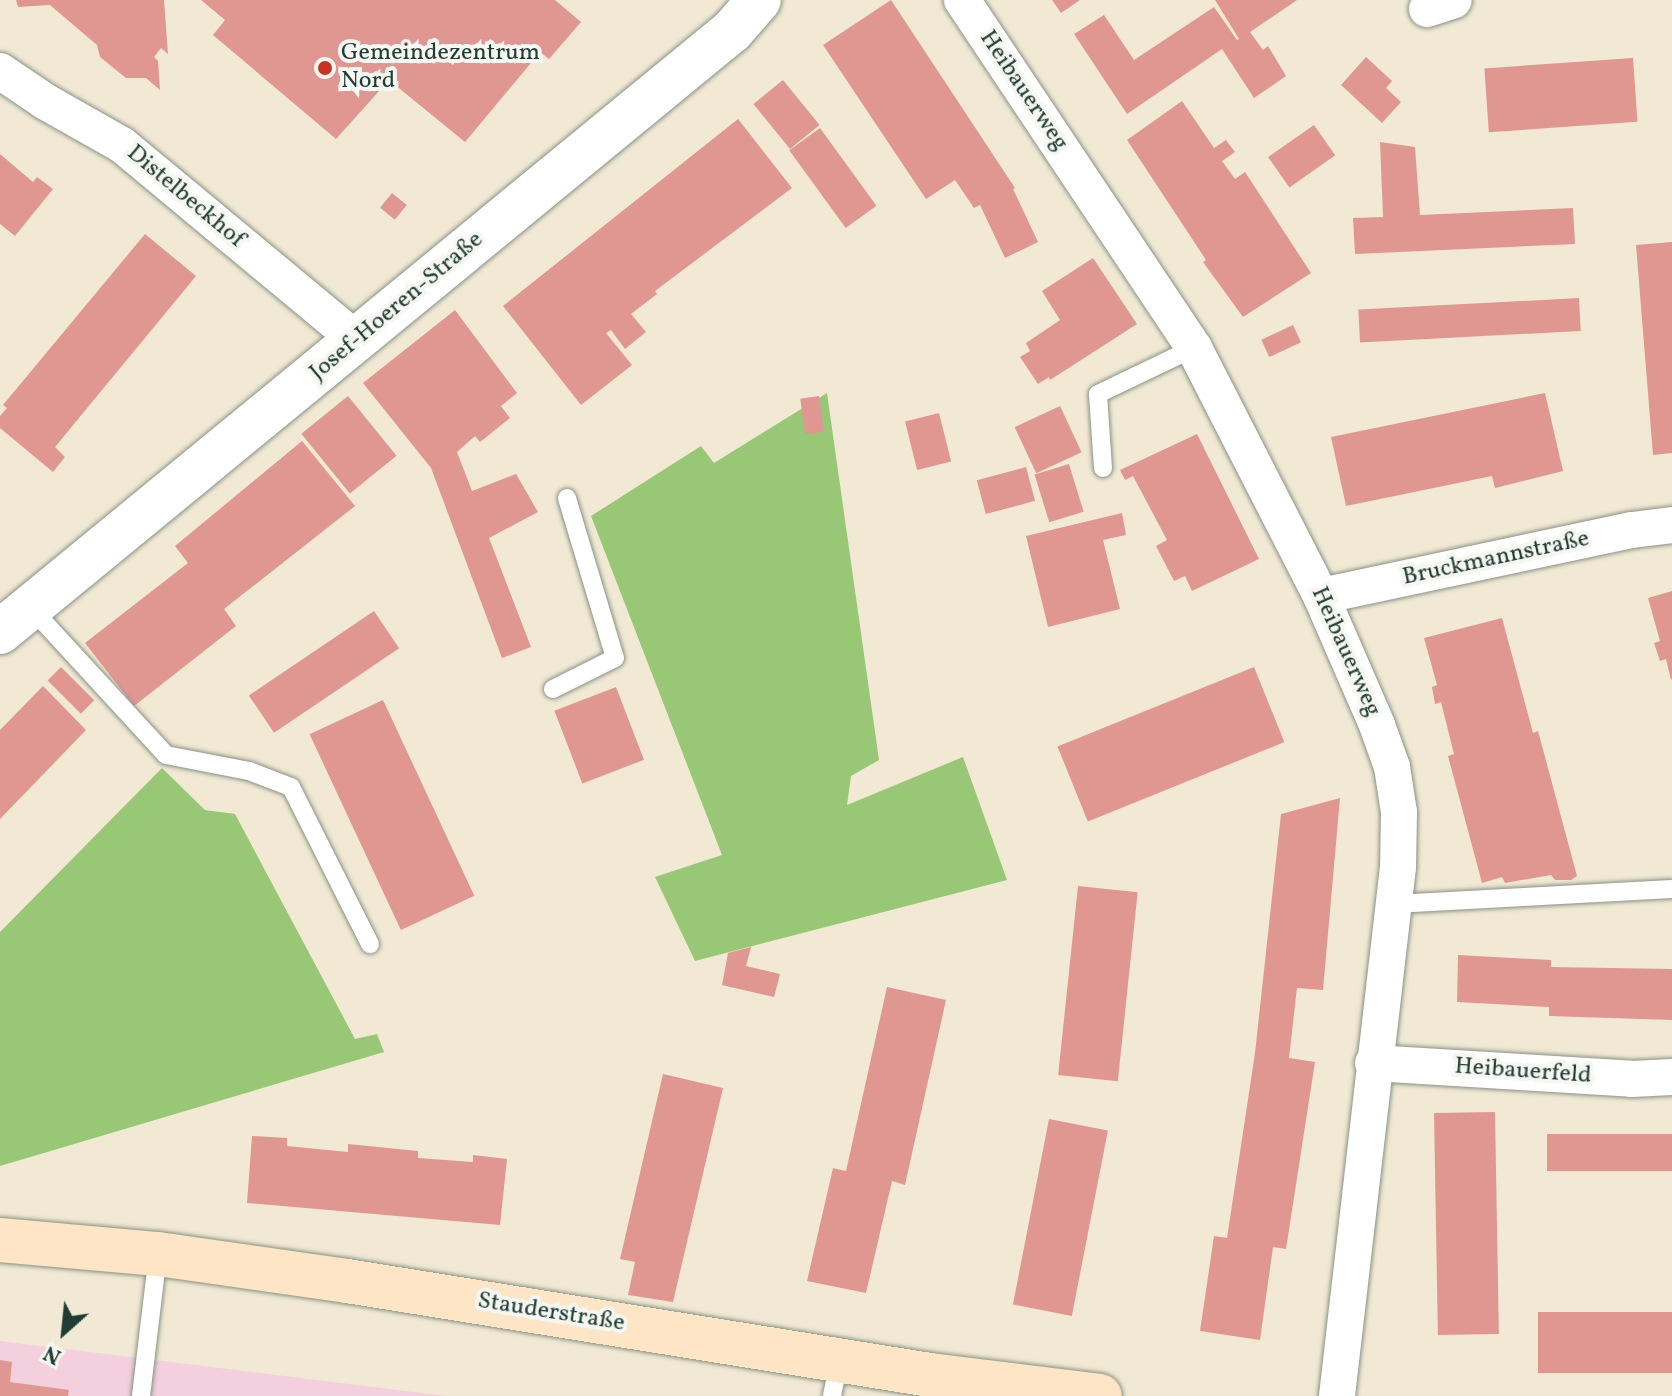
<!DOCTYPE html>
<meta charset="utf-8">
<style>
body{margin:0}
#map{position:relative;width:1672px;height:1396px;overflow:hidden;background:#f1e9d4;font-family:Vollkorn,serif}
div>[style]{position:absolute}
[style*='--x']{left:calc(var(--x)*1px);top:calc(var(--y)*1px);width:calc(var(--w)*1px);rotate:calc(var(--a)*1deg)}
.built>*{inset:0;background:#f4cfde}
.green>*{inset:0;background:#98c776}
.building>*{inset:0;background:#e19791;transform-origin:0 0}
.roads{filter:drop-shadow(0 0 2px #889384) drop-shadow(0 0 2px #889384)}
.service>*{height:18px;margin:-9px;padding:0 9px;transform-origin:9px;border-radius:9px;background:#fff}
.minor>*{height:36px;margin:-18px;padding:0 18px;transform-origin:18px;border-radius:18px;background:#fff}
.tertiary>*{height:44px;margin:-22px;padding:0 22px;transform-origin:22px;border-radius:22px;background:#fff}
.secondary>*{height:44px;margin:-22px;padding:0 22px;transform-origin:22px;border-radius:22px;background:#fde5c5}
.dots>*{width:22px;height:22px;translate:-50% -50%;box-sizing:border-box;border:4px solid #f6f6f2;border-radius:50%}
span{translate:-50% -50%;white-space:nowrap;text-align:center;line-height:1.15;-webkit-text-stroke:8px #f6f6f2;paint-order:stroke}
.poi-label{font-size:24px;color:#1f3d34}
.left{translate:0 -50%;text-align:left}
.street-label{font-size:24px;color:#1f3d34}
.north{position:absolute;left:24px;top:1292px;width:80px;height:80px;-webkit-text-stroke:6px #f6f6f2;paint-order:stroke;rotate:207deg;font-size:22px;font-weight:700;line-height:32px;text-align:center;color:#1f3d34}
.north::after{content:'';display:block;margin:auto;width:28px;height:36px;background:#1f3d34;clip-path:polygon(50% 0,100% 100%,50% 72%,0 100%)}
</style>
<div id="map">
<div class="built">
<div style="clip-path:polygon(0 1341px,446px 1396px,0 1396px)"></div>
</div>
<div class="green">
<div style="clip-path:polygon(827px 393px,879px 760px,851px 776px,847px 805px,963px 757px,1007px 880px,695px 961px,655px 877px,722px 855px,591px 516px,701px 446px,714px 463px)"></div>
<div style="clip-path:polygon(162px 768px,205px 810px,235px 814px,355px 1039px,377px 1034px,384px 1052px,0 1166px,0 932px)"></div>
</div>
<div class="building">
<div style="clip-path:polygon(16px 0,164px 0,168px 54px,161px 48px,154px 57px,158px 61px,160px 90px,146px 78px,126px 78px,100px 57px,97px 45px,50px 5px,18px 7px)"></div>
<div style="clip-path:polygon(201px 0,555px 0,581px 22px,549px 59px,540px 52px,465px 142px,389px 80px,336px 139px,213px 35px,225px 20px)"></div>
<div style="clip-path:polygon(891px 0,1015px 188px,1013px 189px,1038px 242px,1005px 258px,980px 205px,974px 208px,955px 180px,926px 199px,823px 45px)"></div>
<div style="clip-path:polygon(1052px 0,1080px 0,1061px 13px)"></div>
<div style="clip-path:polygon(1215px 0,1297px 0,1250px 32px,1263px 50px,1268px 46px,1286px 76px,1254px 98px,1222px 49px,1127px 114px,1074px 34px,1104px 15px,1134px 60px,1214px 7px,1237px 40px,1239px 39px)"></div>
<div style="clip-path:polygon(1366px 57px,1392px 81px,1386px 88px,1401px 102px,1382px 123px,1341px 85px)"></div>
<div style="left:1633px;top:58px;width:64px;height:149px;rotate:86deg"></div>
<div style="left:783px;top:80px;width:58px;height:38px;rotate:51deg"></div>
<div style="clip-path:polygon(1182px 101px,1214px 148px,1226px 140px,1235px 152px,1222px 161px,1235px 179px,1245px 172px,1311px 273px,1243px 317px,1203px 262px,1206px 260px,1127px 140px)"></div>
<div style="clip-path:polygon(738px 119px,792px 188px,655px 291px,657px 294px,631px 314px,646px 332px,625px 349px,611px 330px,606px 333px,632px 365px,581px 405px,503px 306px)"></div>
<div style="left:1314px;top:125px;width:37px;height:56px;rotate:55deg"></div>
<div style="left:820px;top:128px;width:96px;height:38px;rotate:54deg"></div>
<div style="clip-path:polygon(1380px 142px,1415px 147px,1420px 215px,1573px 208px,1575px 244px,1355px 254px,1353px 218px,1383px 217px)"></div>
<div style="clip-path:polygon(0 154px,33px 182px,37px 177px,53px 189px,15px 236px,0 224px)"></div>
<div style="left:392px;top:193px;width:19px;height:19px;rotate:39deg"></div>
<div style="clip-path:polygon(145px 234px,196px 276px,55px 447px,65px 457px,53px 472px,0 428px,0 416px,7px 408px,3px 405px)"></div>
<div style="clip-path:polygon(1672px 242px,1672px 453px,1653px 455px,1636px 245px)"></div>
<div style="clip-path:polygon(1093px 258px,1137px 324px,1050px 380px,1049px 377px,1038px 384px,1020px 357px,1030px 351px,1026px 343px,1060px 320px,1042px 291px)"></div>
<div style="left:1579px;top:298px;width:33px;height:221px;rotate:87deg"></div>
<div style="clip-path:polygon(455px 310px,517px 393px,501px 406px,510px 418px,480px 442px,475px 436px,457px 452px,472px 491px,516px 474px,538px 512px,489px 538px,531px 647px,502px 658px,431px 468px,363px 383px)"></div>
<div style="left:1293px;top:325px;width:19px;height:35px;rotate:65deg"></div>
<div style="clip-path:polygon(1545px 393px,1563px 471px,1495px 488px,1492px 476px,1346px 506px,1331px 437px)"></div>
<div style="left:348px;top:396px;width:77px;height:60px;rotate:51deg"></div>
<div style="left:819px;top:396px;width:36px;height:19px;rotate:82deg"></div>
<div style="left:1060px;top:406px;width:51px;height:50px;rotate:65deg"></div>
<div style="left:939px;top:413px;width:50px;height:35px;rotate:76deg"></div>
<div style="clip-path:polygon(1197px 434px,1259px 559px,1192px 591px,1185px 576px,1174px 581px,1156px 546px,1167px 540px,1133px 476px,1125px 480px,1120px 470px)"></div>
<div style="clip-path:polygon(302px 441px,355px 506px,224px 609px,236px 626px,134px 706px,85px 643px,188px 563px,175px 546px)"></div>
<div style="left:1069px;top:464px;width:50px;height:36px;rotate:73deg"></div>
<div style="left:1026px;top:467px;width:35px;height:51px;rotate:75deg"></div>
<div style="clip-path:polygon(1122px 513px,1126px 535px,1103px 540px,1120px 609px,1048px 627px,1026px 536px)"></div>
<div style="clip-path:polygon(1672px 591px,1672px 679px,1671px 680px,1666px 659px,1660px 661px,1654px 643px,1660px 641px,1648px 598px)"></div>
<div style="left:374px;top:611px;width:45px;height:151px;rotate:56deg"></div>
<div style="clip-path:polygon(1502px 618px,1533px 733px,1538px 731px,1577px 876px,1571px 880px,1555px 880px,1551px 875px,1505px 883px,1502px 877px,1482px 883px,1448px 756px,1454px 754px,1441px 702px,1435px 704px,1432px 687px,1437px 685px,1424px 638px)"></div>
<div style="left:61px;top:667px;width:47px;height:19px;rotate:45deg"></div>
<div style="left:1254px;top:667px;width:81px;height:212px;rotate:68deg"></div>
<div style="clip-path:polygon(43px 686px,86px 730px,0 819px,0 730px)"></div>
<div style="left:616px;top:687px;width:78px;height:66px;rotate:69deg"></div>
<div style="left:383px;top:700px;width:216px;height:81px;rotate:65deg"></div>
<div style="clip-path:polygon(1340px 798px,1323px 990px,1297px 988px,1294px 1014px,1289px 1058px,1315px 1062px,1286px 1249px,1273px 1247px,1260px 1340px,1200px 1331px,1214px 1236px,1227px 1238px,1255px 1053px,1281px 814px)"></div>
<div style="left:1078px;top:886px;width:60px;height:190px;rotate:6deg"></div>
<div style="clip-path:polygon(751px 947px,746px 966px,780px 974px,774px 997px,722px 985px,728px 953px)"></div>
<div style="clip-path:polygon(1458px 955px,1551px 960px,1551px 967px,1672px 969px,1672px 1020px,1549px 1016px,1549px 1007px,1457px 1002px)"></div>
<div style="clip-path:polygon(887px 987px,946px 1000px,905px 1185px,892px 1181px,866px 1293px,807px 1281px,833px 1168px,846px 1171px)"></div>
<div style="clip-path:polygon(663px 1074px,723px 1088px,673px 1302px,628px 1295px,635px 1262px,620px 1259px)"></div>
<div style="left:1495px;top:1112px;width:222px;height:61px;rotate:89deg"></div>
<div style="left:1049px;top:1119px;width:60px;height:189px;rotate:11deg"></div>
<div style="left:1672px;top:1134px;width:37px;height:125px;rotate:90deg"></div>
<div style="clip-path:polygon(252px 1136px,287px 1138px,287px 1146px,348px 1152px,348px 1144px,418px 1151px,418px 1158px,473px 1162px,473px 1155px,507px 1159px,500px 1225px,247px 1203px)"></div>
<div style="left:1672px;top:1312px;width:61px;height:134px;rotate:90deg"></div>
<div style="clip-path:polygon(0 1360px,12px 1362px,10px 1382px,69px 1390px,68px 1396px,0 1396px)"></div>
</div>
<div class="roads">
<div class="service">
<div style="--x:1103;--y:468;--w:74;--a:-93.9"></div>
<div style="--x:1098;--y:394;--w:106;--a:-25.6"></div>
<div style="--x:30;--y:607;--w:201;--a:47.4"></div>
<div style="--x:166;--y:755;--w:85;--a:10.9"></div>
<div style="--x:249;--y:771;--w:45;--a:20.9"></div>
<div style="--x:291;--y:787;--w:176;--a:63.3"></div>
<div style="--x:553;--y:689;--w:69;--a:-26.6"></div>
<div style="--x:615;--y:658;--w:167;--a:-106.7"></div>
<div style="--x:1394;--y:904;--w:278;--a:-3.1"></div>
<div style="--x:141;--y:1396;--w:143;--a:-83.2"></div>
<div style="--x:832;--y:1396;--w:37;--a:-79"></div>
</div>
<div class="minor">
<div style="--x:962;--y:0;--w:418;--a:56.3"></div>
<div style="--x:1194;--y:348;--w:279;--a:62.9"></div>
<div style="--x:1321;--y:596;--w:141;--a:66.5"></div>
<div style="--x:1377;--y:725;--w:45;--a:70.3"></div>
<div style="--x:1392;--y:767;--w:46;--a:81.2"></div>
<div style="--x:1399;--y:812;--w:55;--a:91"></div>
<div style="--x:1398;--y:867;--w:533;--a:96.58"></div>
<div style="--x:1427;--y:9;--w:28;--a:-18"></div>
<div style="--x:0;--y:71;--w:55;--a:34"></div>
<div style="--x:46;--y:102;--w:87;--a:29.5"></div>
<div style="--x:122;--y:145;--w:307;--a:39.7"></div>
<div style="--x:1321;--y:596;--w:318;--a:-12"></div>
<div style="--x:1632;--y:530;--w:40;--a:-7.1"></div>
<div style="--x:1373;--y:1063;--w:259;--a:3.5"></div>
<div style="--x:1632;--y:1079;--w:40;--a:-2.9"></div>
</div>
<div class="tertiary">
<div style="--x:0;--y:632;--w:947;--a:-39.39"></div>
<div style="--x:732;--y:31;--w:41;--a:-48.9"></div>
</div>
<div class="secondary">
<div style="--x:0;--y:1240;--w:159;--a:5.1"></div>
<div style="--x:158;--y:1254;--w:191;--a:8.1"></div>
<div style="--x:347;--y:1281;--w:591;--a:9.16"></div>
<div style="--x:930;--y:1375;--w:171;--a:7"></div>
</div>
</div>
<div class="dots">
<div style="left:325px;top:68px;background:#c8321e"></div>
</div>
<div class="poi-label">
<span class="left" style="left:341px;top:68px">Gemeindezentrum<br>Nord</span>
</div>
<div class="street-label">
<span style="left:1023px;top:91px;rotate:56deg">Heibauerweg</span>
<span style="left:185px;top:197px;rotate:40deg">Distelbeckhof</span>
<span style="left:397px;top:307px;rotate:-40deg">Josef-Hoeren-Straße</span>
<span style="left:1496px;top:559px;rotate:-12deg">Bruckmannstraße</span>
<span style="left:1345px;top:652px;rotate:66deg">Heibauerweg</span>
<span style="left:1523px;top:1072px;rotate:4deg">Heibauerfeld</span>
<span style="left:551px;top:1313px;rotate:9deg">Stauderstraße</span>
</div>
<div class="north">N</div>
</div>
